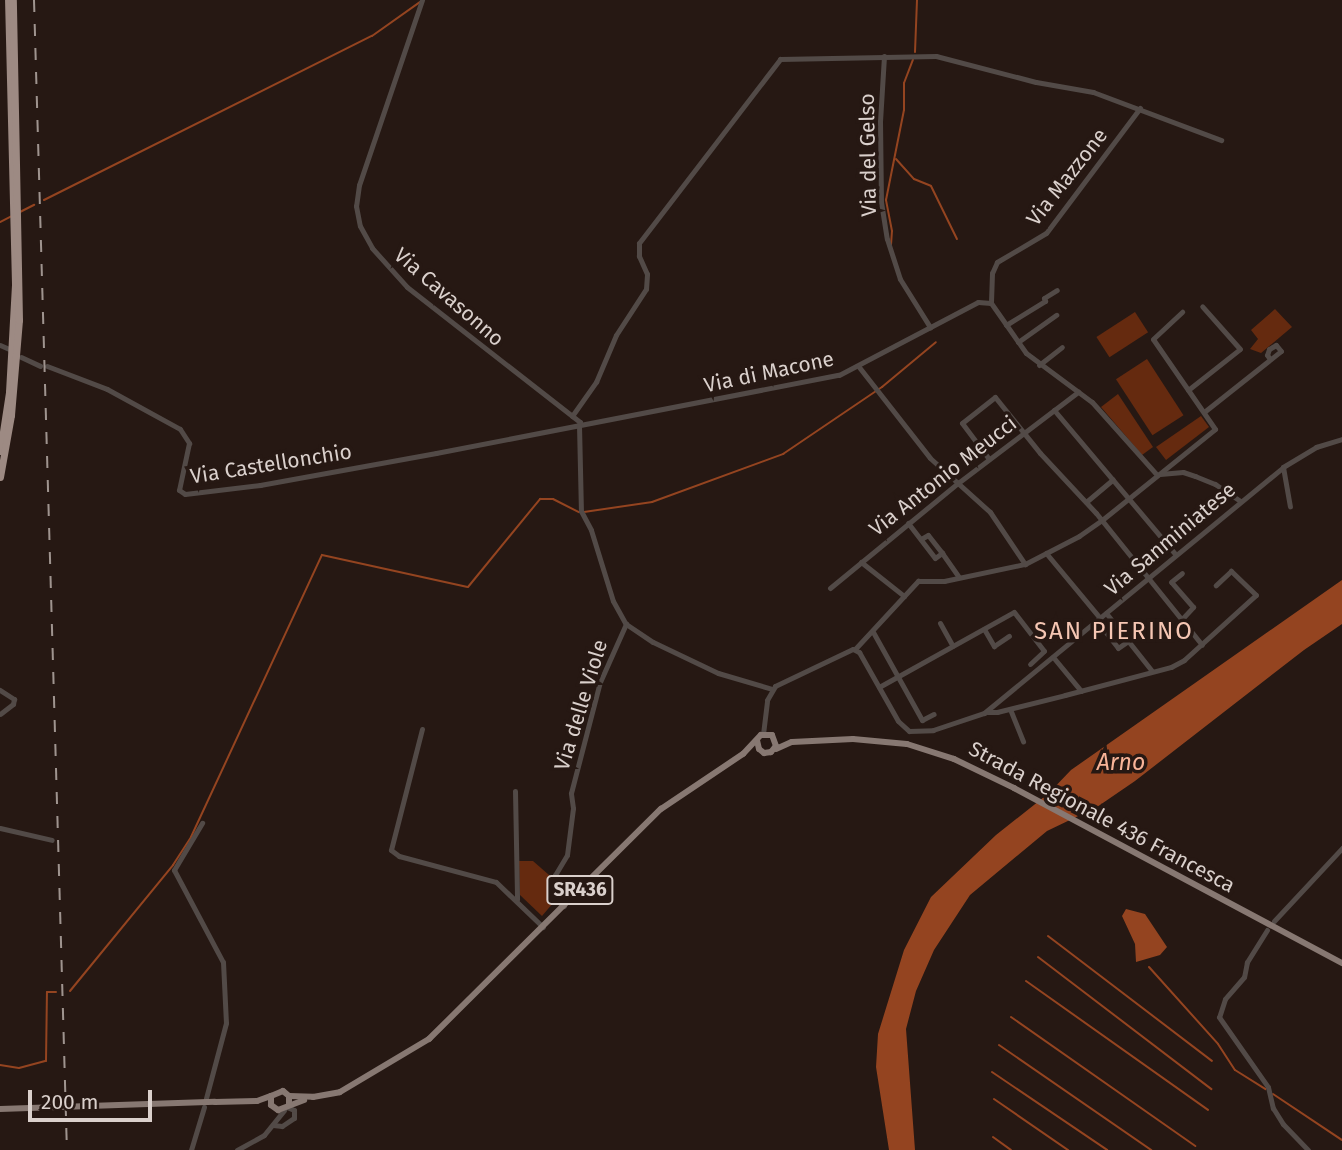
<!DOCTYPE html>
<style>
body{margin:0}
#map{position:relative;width:1342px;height:1150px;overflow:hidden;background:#261813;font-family:"Fira Sans",sans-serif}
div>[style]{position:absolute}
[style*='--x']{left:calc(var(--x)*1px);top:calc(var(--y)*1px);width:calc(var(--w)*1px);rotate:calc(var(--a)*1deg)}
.green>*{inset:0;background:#652a0f;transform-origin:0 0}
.water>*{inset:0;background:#944420}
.stream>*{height:2px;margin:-1px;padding:0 1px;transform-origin:1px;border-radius:1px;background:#944420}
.minor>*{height:5px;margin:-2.5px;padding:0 2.5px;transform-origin:2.5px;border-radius:2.5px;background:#524a47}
.major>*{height:6px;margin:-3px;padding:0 3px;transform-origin:3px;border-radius:3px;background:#877872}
.highway>*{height:7px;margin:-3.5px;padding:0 3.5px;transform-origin:3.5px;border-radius:3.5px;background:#9d8a83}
.rail>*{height:2px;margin-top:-1px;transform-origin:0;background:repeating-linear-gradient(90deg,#9f948f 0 12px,transparent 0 24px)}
.major-bridge>*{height:6px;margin:-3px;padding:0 3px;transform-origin:3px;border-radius:3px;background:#877872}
span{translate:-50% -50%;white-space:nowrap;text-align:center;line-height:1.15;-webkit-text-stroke:7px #261813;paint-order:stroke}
.shield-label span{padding:2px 5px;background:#261813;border:2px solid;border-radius:5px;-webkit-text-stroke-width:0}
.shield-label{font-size:19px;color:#dad0cc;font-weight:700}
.street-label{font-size:21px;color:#dad0cc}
.water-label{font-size:23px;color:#f9b498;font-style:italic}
.quarter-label{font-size:24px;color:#f5c6b3;letter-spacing:2px}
.scale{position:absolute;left:28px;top:1090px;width:124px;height:32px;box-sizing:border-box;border:4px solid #dad0cc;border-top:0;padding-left:9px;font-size:21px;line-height:24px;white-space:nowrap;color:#dad0cc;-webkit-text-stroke:5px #261813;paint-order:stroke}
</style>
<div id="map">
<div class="green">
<div style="clip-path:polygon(1275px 309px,1292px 327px,1261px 353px,1250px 349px,1258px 339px,1251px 330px)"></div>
<div style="left:1135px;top:312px;width:24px;height:46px;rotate:57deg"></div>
<div style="left:1147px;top:359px;width:67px;height:37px;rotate:57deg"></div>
<div style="clip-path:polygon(1118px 394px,1153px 447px,1142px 455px,1101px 407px)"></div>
<div style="clip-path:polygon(1201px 416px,1209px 427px,1166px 460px,1156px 447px)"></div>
<div style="clip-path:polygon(519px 861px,533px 861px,565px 889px,542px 916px,520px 895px)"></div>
</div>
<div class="water">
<div style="clip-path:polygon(1342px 580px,1342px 624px,1304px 650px,1135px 781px,1097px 807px,1047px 831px,970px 895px,934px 950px,916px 991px,906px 1029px,915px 1150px,889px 1150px,876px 1067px,878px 1034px,904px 950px,931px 897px,996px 835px,1049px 793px,1071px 770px)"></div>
<div style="clip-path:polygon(1126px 909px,1145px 914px,1167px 947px,1160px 955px,1136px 962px,1135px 944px,1122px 916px)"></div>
</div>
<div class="stream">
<div style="--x:915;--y:52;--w:52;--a:-87.8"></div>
<div style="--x:896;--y:159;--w:27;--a:48"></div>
<div style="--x:914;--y:179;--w:18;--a:22"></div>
<div style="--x:931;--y:186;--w:59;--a:63.9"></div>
<div style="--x:44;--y:200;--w:367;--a:-26.6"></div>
<div style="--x:372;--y:36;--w:59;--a:-35.3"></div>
<div style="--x:20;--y:212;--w:16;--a:-27"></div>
<div style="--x:0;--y:222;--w:13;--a:-27"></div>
<div style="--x:891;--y:245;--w:14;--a:-86"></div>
<div style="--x:892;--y:231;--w:32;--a:-101"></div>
<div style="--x:886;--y:200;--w:92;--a:-78.7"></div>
<div style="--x:904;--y:110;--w:27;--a:-90"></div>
<div style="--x:904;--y:83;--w:25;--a:-69"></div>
<div style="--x:584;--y:512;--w:69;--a:-8.4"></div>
<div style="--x:652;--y:502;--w:140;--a:-20.1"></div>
<div style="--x:783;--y:454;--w:120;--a:-34.1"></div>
<div style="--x:882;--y:387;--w:70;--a:-39.8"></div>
<div style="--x:1048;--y:936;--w:206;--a:37.3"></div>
<div style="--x:1038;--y:957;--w:218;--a:37.3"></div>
<div style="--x:1149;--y:967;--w:103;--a:48.1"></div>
<div style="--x:1218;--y:1044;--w:31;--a:57"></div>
<div style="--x:1235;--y:1070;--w:36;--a:32"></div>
<div style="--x:1026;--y:981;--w:223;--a:35.3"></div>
<div style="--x:70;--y:991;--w:163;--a:-50.7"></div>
<div style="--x:173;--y:865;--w:33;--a:-57"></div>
<div style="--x:191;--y:837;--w:311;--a:-65.1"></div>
<div style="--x:322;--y:555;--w:149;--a:12.4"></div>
<div style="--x:468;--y:587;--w:114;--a:-50.7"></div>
<div style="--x:540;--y:499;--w:13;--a:0"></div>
<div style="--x:553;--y:499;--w:29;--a:27"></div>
<div style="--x:1011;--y:1017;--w:225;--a:35"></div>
<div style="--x:999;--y:1045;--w:185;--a:34.6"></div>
<div style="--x:0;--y:1065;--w:19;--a:9"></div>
<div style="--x:19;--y:1068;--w:28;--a:-15"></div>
<div style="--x:46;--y:1061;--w:69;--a:-89.2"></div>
<div style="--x:47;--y:992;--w:9;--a:0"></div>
<div style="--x:992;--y:1072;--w:139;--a:34.1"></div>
<div style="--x:1273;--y:1094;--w:83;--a:33.7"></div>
<div style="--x:994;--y:1099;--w:90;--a:34.6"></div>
<div style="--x:993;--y:1137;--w:22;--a:36"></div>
</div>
<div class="minor">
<div style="--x:422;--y:0;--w:195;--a:108.8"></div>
<div style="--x:359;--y:185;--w:21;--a:98"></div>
<div style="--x:356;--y:206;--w:20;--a:79"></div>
<div style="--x:360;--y:226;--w:25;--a:61"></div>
<div style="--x:372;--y:248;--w:52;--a:48.1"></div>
<div style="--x:407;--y:287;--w:219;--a:38"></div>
<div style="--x:580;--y:422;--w:3;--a:108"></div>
<div style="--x:884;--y:56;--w:65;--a:93.5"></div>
<div style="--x:880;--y:121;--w:81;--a:89.3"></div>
<div style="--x:881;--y:202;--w:37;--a:81"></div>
<div style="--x:887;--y:239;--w:42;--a:72"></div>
<div style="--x:900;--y:279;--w:57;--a:58"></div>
<div style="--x:1140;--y:108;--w:156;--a:126.9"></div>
<div style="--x:1046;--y:233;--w:57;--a:149.4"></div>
<div style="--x:997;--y:262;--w:12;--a:114"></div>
<div style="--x:992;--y:273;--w:30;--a:92"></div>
<div style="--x:991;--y:303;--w:61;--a:55"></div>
<div style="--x:1026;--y:353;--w:82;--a:36.6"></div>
<div style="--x:1092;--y:402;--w:98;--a:48.3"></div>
<div style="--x:1006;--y:325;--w:46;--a:-31.6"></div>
<div style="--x:1045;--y:301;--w:3;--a:-108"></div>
<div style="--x:1044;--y:298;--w:15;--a:-32"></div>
<div style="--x:1018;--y:342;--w:47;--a:-35.4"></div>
<div style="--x:0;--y:345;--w:10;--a:24"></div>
<div style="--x:21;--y:357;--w:21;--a:25"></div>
<div style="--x:1039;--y:365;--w:29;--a:-38"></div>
<div style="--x:47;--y:366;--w:64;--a:21"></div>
<div style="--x:107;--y:389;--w:83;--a:28.7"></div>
<div style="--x:180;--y:429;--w:17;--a:57"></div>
<div style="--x:189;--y:443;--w:48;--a:102"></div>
<div style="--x:179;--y:490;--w:7;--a:34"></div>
<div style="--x:185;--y:494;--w:76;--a:-6.8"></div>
<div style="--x:260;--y:485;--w:179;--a:-10.3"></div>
<div style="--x:436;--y:453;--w:410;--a:-11"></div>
<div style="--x:839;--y:375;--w:157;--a:-27.7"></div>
<div style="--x:978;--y:302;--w:13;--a:4"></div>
<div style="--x:859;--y:367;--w:115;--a:52"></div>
<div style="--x:930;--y:458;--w:81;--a:42"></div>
<div style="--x:990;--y:512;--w:63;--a:56.1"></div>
<div style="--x:1188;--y:390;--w:66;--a:-38.3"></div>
<div style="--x:1240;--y:349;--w:57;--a:-131.5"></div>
<div style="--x:1054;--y:410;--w:189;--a:49.9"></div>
<div style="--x:1204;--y:412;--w:98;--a:-38.4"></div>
<div style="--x:1281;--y:351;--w:8;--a:-130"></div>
<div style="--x:1276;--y:345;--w:8;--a:150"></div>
<div style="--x:1269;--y:349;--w:6;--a:108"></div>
<div style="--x:1267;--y:355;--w:5;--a:53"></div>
<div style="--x:572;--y:416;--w:42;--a:-54.8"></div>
<div style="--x:596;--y:382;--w:51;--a:-66.9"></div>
<div style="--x:616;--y:335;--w:55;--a:-56.9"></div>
<div style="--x:646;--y:289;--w:15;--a:-86"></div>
<div style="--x:647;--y:274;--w:20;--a:-114"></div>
<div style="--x:639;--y:256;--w:13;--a:-90"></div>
<div style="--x:639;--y:243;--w:232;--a:-52.5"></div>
<div style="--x:780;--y:59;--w:156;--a:-1.1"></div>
<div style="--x:936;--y:56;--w:103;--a:14.6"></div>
<div style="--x:1036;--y:82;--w:58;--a:10"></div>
<div style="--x:1093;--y:92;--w:137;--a:20.6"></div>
<div style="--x:579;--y:425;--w:86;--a:88.7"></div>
<div style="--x:581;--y:511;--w:21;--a:62"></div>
<div style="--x:591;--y:530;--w:74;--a:72.8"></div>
<div style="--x:613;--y:601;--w:26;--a:61"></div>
<div style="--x:626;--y:624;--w:32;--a:34"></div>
<div style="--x:653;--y:642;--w:72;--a:25.5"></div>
<div style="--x:718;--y:673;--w:56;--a:16.5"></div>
<div style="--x:989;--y:459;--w:45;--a:-126.9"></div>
<div style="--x:962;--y:423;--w:42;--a:-38.2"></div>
<div style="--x:995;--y:397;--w:72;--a:51.2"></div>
<div style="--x:1040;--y:453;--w:82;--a:47"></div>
<div style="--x:1096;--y:513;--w:169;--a:51.2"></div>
<div style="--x:1283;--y:467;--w:40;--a:80"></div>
<div style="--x:1160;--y:474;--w:23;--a:-5"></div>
<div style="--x:1183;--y:472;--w:13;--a:18"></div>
<div style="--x:1195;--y:476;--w:22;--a:22"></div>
<div style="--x:1215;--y:484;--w:30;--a:34"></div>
<div style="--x:1086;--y:502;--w:35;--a:-40"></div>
<div style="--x:908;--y:523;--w:44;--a:52.4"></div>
<div style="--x:935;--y:558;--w:9;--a:-36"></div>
<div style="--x:942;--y:553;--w:29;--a:55"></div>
<div style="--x:921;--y:539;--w:8;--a:-30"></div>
<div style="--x:928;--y:535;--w:23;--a:52"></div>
<div style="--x:1046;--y:553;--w:85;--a:50.3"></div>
<div style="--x:861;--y:562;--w:55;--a:38.3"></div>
<div style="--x:830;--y:588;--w:166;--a:-39.4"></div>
<div style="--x:958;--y:483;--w:151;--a:-37.2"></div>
<div style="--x:1106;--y:613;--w:74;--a:51.6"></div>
<div style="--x:1181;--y:620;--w:18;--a:-47"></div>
<div style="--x:1193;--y:607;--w:33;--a:-131"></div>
<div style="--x:1171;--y:582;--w:14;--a:-39"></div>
<div style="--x:1097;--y:621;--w:34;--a:52"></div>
<div style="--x:1118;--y:648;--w:12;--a:-35"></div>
<div style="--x:940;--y:623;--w:26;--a:61"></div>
<div style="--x:984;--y:629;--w:20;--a:60"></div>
<div style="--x:994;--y:646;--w:18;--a:-34"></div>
<div style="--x:873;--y:632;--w:101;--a:60.9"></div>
<div style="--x:922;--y:720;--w:13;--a:-27"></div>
<div style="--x:855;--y:649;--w:93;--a:-47.2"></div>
<div style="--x:918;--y:581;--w:26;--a:0"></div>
<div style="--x:944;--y:581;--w:83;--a:-11.9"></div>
<div style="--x:1025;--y:564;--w:61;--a:-27.4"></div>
<div style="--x:1079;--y:536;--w:28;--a:-35"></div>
<div style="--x:1102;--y:520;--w:145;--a:-38.8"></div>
<div style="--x:1215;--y:429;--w:109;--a:-124.6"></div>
<div style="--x:1153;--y:339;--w:40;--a:-43"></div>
<div style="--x:1053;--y:657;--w:44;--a:50.5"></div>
<div style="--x:879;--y:687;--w:154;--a:-29.1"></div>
<div style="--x:1014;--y:612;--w:49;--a:52.4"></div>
<div style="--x:1044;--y:651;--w:19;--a:137"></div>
<div style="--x:0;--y:690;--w:17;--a:33"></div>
<div style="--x:14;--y:699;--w:5;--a:101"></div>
<div style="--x:13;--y:704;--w:16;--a:142"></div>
<div style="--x:1010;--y:709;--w:35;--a:68"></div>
<div style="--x:987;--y:712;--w:10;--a:0"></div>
<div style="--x:997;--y:712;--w:70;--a:-14"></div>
<div style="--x:1065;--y:695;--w:110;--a:-14.8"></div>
<div style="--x:1171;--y:667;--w:15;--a:-28"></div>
<div style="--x:1184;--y:660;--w:97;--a:-42.1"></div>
<div style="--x:1256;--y:595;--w:35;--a:-136"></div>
<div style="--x:1231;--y:571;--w:21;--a:137"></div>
<div style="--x:422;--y:729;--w:125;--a:104.4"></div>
<div style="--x:391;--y:850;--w:10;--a:37"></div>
<div style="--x:399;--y:856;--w:100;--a:15"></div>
<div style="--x:496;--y:882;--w:65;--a:43.8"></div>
<div style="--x:763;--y:734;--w:34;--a:-83"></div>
<div style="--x:767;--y:700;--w:16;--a:-60"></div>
<div style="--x:775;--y:686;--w:86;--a:-25.4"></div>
<div style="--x:853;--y:649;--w:7;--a:27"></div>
<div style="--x:859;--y:652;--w:79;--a:60.5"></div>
<div style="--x:898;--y:721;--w:15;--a:42"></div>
<div style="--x:909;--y:731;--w:24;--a:-2"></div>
<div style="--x:933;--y:730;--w:54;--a:-18.4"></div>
<div style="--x:984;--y:713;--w:387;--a:-39.4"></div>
<div style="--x:1283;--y:467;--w:39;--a:-31"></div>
<div style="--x:1316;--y:447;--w:27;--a:-17"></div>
<div style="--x:515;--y:791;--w:108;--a:88.9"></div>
<div style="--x:0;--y:828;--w:53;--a:13"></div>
<div style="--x:174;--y:870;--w:104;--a:62"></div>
<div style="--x:223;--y:962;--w:61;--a:87.2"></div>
<div style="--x:226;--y:1023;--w:78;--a:104.9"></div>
<div style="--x:174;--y:870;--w:55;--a:-59.2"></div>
<div style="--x:564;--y:906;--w:5;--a:-143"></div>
<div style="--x:560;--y:903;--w:16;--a:-50"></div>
<div style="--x:570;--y:891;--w:22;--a:-133"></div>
<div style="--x:555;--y:875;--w:23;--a:-59"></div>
<div style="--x:567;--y:855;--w:47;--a:-82.7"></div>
<div style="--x:573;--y:808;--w:15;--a:-98"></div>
<div style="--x:571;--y:793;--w:115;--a:-75.4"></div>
<div style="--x:600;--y:682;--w:64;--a:-65.9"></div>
<div style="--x:1274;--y:921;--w:100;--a:-47"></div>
<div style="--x:1267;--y:930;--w:38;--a:122"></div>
<div style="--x:1247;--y:962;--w:15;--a:101"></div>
<div style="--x:1244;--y:977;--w:29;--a:131"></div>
<div style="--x:1225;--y:999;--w:19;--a:108"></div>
<div style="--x:1219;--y:1017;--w:85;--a:55"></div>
<div style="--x:1268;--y:1087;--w:22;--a:77"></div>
<div style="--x:1273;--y:1108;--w:19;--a:58"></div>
<div style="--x:1283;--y:1124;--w:36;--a:46"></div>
<div style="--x:273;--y:1125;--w:9;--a:6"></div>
<div style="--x:282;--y:1126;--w:14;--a:-34"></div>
<div style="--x:294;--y:1118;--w:8;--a:-90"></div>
<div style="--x:294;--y:1110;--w:8;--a:-157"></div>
<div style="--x:191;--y:1150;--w:45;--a:-73.2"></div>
<div style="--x:237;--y:1150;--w:31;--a:-29"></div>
<div style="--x:264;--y:1135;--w:32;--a:-51"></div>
</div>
<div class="major">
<div style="--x:776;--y:749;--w:17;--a:-24"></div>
<div style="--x:792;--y:742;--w:61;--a:-2.8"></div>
<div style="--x:853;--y:739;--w:54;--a:5.3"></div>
<div style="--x:907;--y:744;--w:49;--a:17.7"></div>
<div style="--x:954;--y:759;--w:67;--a:25.8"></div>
<div style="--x:1014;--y:788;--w:372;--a:28.1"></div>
<div style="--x:289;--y:1096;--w:24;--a:2"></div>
<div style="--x:313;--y:1097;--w:27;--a:-10"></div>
<div style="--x:340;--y:1092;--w:104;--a:-30.8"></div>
<div style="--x:429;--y:1039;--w:327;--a:-44.8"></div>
<div style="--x:661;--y:809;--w:99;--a:-33.9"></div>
<div style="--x:743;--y:754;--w:26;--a:-47"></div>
<div style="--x:761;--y:735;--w:11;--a:0"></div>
<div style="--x:772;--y:735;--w:12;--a:70"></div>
<div style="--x:776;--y:746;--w:8;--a:130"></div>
<div style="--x:771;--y:752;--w:7;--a:172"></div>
<div style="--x:764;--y:753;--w:6;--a:-141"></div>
<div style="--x:759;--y:749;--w:9;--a:-103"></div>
<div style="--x:215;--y:1102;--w:42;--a:-1.4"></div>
<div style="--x:257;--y:1101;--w:15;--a:-20"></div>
<div style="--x:289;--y:1104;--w:8;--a:-90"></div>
<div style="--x:289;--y:1096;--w:8;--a:-140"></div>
<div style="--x:283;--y:1091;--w:13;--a:157"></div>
<div style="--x:271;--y:1096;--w:9;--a:90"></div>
<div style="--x:271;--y:1105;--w:9;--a:36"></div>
<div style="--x:278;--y:1110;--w:28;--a:-21"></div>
</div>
<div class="highway">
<div style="--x:0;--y:451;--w:60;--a:-81.3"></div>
<div style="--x:9;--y:392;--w:108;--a:-86.8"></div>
<div style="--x:15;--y:284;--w:284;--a:-91.4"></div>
<div style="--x:0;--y:477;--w:63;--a:-79.9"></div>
<div style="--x:11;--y:415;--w:95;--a:-85.2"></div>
<div style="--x:19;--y:320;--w:320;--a:-91.1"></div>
</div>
<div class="rail">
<div style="--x:34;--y:0;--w:1150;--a:88.36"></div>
</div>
<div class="major-bridge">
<div style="--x:0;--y:1109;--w:215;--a:-1.9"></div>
</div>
<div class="shield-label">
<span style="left:580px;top:890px">SR436</span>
</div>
<div class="street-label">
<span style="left:868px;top:155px;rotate:-91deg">Via del Gelso</span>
<span style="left:1067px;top:177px;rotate:-52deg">Via Mazzone</span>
<span style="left:449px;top:297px;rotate:41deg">Via Cavasonno</span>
<span style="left:769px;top:372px;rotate:-12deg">Via di Macone</span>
<span style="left:271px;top:464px;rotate:-9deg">Via Castellonchio</span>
<span style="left:943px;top:476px;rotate:-38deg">Via Antonio Meucci</span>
<span style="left:1170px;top:539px;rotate:-40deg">Via Sanminiatese</span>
<span style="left:581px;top:705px;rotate:-73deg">Via delle Viole</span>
<span style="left:1102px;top:817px;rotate:28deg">Strada Regionale 436 Francesca</span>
</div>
<div class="water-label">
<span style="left:1121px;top:762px">Arno</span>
</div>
<div class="quarter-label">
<span style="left:1114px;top:632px">SAN PIERINO</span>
</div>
<div class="scale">200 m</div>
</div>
